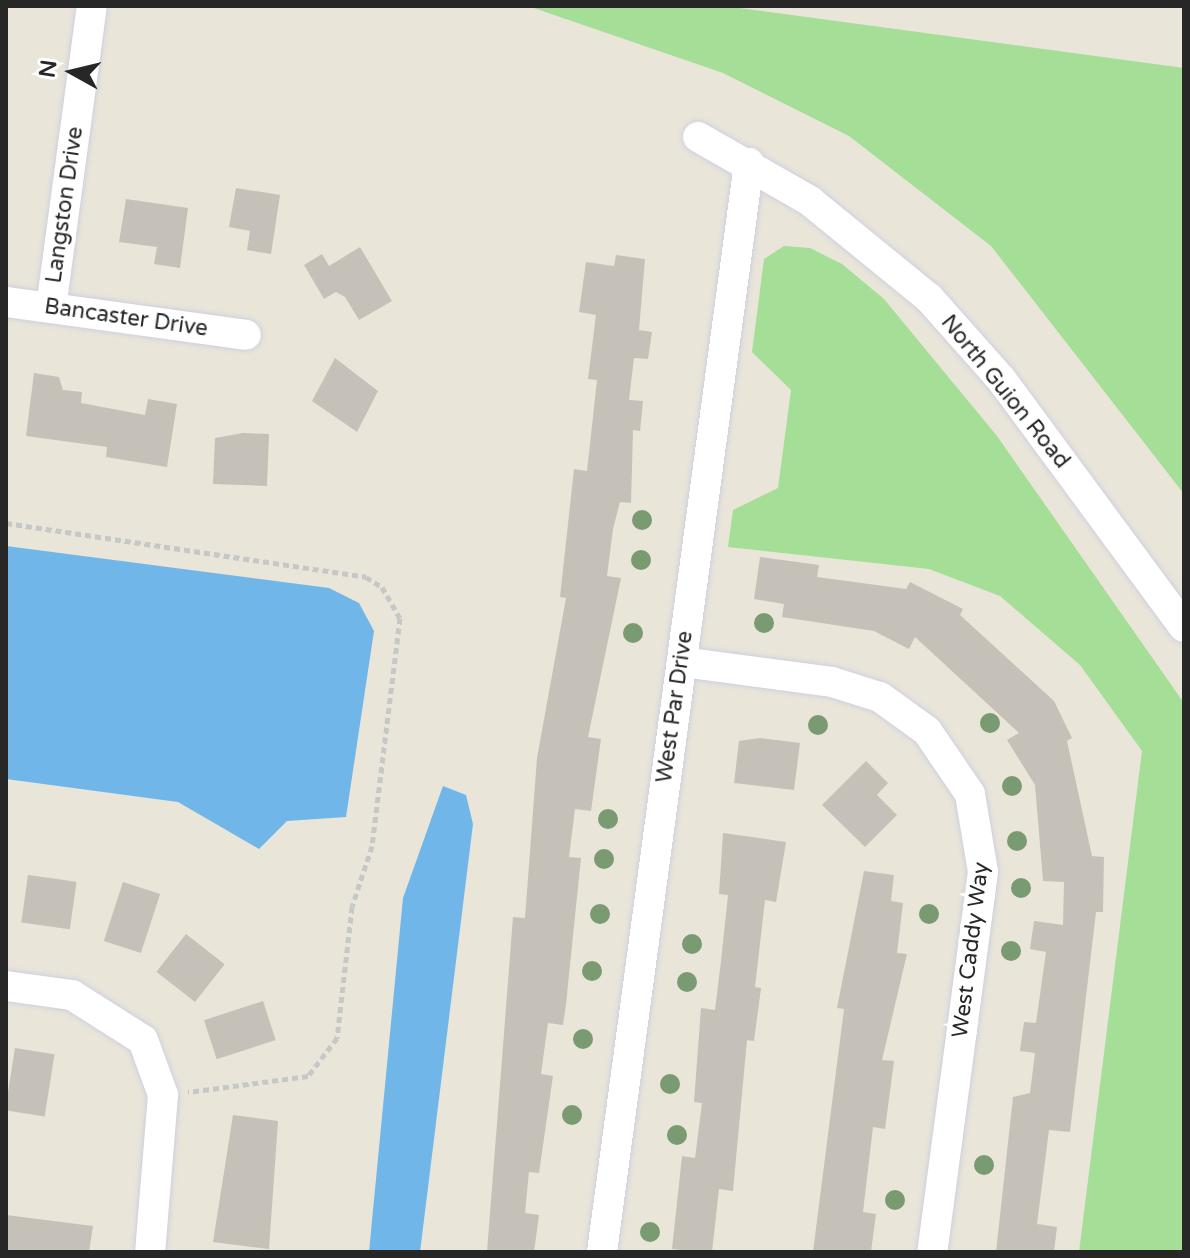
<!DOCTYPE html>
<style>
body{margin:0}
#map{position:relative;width:1190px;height:1258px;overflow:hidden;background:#e9e5d9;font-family:"Varela Round",sans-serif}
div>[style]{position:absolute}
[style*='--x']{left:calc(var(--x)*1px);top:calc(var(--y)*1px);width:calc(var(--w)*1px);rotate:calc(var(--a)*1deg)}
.green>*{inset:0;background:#a5de97}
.water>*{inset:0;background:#70b6e8}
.building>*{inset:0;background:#c5c1b9;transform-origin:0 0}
.path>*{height:5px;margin-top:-2.5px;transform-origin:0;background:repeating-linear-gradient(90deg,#c7c7c7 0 6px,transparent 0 10px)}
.roads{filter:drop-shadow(0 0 2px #cfcfe0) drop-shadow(0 0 2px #cfcfe0)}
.minor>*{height:30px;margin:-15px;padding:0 15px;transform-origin:15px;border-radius:15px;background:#fff}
.trees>*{width:20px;height:20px;margin:-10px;border-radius:50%;background:#7a9b71}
span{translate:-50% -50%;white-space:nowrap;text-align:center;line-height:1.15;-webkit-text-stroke:8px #fff;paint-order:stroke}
.street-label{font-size:22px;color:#272727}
.frame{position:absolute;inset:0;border:8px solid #272727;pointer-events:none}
.north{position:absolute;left:32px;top:32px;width:80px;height:80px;-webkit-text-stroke:6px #fff;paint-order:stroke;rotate:278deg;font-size:22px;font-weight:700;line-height:32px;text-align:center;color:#272727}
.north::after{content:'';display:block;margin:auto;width:28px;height:36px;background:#272727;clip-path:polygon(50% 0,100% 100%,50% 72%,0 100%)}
</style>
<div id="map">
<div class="green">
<div style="clip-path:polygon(528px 6px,725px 6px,1184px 68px,1184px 494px,991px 246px,849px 136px,723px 73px)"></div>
<div style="clip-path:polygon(784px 246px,810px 248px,842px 264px,884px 299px,997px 436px,1184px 703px,1184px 1252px,1079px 1252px,1142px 751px,1080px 665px,1000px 596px,929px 569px,728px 547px,733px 510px,778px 488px,791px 390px,752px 352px,764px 259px)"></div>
</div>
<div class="water">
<div style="clip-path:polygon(6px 546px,329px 588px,359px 603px,374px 631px,346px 817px,287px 821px,259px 849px,178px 802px,6px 779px)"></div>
<div style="clip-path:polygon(443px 786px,466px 795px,473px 824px,420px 1252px,369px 1252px,403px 898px)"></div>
</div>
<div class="building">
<div style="clip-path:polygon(236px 188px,280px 195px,271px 254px,247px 250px,250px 231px,229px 227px)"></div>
<div style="clip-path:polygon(126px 199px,188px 208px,180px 268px,154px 264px,157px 247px,119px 242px)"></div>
<div style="clip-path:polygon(360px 247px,392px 301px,359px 320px,345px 297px,336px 292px,324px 299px,304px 265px,322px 254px,329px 266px)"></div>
<div style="clip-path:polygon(616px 255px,645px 259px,639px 330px,652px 332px,648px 359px,634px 358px,629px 400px,643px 401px,640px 431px,633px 430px,631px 503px,620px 502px,613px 529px,607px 576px,621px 578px,588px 737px,601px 739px,591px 811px,575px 809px,569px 857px,581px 858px,566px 1004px,563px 1025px,548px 1023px,541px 1074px,553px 1076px,539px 1173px,529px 1172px,525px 1213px,539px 1215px,534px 1252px,487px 1252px,513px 917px,525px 918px,537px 758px,566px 598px,560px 597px,574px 469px,587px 471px,597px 380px,588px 379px,596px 315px,579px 312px,586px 262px,614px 266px)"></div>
<div style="clip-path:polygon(335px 358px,378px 391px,357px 432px,312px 401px)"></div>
<div style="clip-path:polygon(34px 373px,59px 377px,63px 390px,82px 392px,81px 403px,145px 415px,148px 399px,177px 404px,167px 467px,106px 457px,107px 447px,26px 436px)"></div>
<div style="clip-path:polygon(243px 433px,269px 434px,267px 486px,213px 484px,215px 438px)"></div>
<div style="clip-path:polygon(760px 557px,819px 565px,817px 577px,906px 589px,910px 582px,963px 609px,960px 615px,1054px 701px,1072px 738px,1067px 741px,1092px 856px,1104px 857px,1103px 912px,1096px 912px,1070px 1132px,1049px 1130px,1037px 1224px,1057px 1227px,1054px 1252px,996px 1252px,1013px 1097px,1030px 1093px,1035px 1053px,1020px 1051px,1024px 1022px,1036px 1023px,1046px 952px,1030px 949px,1034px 921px,1063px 925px,1064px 882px,1043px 881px,1035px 785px,1007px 740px,1019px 733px,915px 637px,909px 649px,874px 631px,782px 617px,784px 604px,754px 599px)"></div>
<div style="clip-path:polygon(760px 738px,800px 743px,794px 790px,734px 783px,739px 741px)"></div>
<div style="clip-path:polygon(866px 761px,888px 783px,877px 795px,897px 815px,865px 847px,822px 805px)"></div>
<div style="clip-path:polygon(723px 833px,786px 842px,776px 902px,765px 900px,755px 987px,761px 988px,754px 1041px,747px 1040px,733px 1191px,719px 1189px,712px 1252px,695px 1252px,672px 1249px,682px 1156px,695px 1158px,702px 1103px,694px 1102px,701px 1008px,715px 1010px,721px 961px,728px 895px,719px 894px)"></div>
<div style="clip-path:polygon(864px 871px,894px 875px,891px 901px,903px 903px,897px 953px,907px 954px,882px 1060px,894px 1061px,885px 1129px,873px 1127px,863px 1212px,876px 1214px,871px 1252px,813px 1252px,844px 1009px,837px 1008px)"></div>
<div style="left:28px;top:875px;width:49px;height:48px;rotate:8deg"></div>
<div style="left:123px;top:882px;width:39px;height:62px;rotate:18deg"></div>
<div style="left:186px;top:934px;width:49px;height:48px;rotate:38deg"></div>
<div style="left:263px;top:1001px;width:41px;height:62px;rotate:72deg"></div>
<div style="left:15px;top:1048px;width:40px;height:63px;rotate:9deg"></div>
<div style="clip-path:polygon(233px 1115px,278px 1121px,269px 1249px,213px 1242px)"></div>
<div style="clip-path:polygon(6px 1215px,93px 1226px,89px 1252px,6px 1252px)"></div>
</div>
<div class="path">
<div style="--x:6;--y:523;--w:364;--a:8.5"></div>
<div style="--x:366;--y:577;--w:19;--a:32"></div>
<div style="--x:382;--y:587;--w:36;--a:60"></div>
<div style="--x:400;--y:618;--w:230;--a:97"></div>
<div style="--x:372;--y:846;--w:64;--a:108.2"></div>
<div style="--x:352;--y:907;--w:132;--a:96.5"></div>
<div style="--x:337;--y:1038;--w:48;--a:127.3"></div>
<div style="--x:308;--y:1076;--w:121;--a:172.4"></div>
</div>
<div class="roads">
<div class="minor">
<div style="--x:698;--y:137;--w:129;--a:29.7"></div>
<div style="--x:810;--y:201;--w:154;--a:39.2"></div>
<div style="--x:929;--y:298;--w:108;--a:48.4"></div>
<div style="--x:1001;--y:379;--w:308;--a:53.6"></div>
<div style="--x:6;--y:302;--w:242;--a:7.8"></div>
<div style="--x:51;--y:308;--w:305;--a:-82.3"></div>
<div style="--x:682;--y:662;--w:151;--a:7.6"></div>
<div style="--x:832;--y:682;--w:50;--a:17.4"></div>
<div style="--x:880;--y:697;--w:58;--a:35.9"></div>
<div style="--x:927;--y:731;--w:76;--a:55.7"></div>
<div style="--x:970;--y:794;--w:79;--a:80.5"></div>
<div style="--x:983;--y:872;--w:383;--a:97.6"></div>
<div style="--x:6;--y:986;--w:67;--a:7.8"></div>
<div style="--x:72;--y:995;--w:84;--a:32.4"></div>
<div style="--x:143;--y:1040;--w:59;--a:70"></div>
<div style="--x:163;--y:1095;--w:158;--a:94.7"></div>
<div style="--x:602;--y:1252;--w:1099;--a:-82.31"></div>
</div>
</div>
<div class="trees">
<div style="left:642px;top:520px"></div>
<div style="left:641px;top:560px"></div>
<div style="left:764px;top:623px"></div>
<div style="left:633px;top:633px"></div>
<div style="left:990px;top:723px"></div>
<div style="left:818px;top:725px"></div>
<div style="left:1012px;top:786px"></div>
<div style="left:608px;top:819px"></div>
<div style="left:1017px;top:841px"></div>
<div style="left:604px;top:859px"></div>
<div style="left:1021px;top:888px"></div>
<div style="left:600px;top:914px"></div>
<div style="left:929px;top:914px"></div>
<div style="left:692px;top:944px"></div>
<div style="left:1011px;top:951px"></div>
<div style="left:592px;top:971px"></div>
<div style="left:687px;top:982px"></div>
<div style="left:583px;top:1039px"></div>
<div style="left:670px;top:1084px"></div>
<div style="left:572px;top:1115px"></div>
<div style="left:677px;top:1135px"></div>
<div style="left:984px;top:1165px"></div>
<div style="left:895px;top:1200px"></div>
<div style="left:650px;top:1232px"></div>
</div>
<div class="street-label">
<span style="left:65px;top:205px;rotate:-82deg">Langston Drive</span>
<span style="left:126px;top:318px;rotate:8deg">Bancaster Drive</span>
<span style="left:1005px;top:392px;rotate:51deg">North Guion Road</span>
<span style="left:675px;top:707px;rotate:-82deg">West Par Drive</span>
<span style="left:971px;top:950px;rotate:-83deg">West Caddy Way</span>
</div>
<div class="frame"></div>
<div class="north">N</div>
</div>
